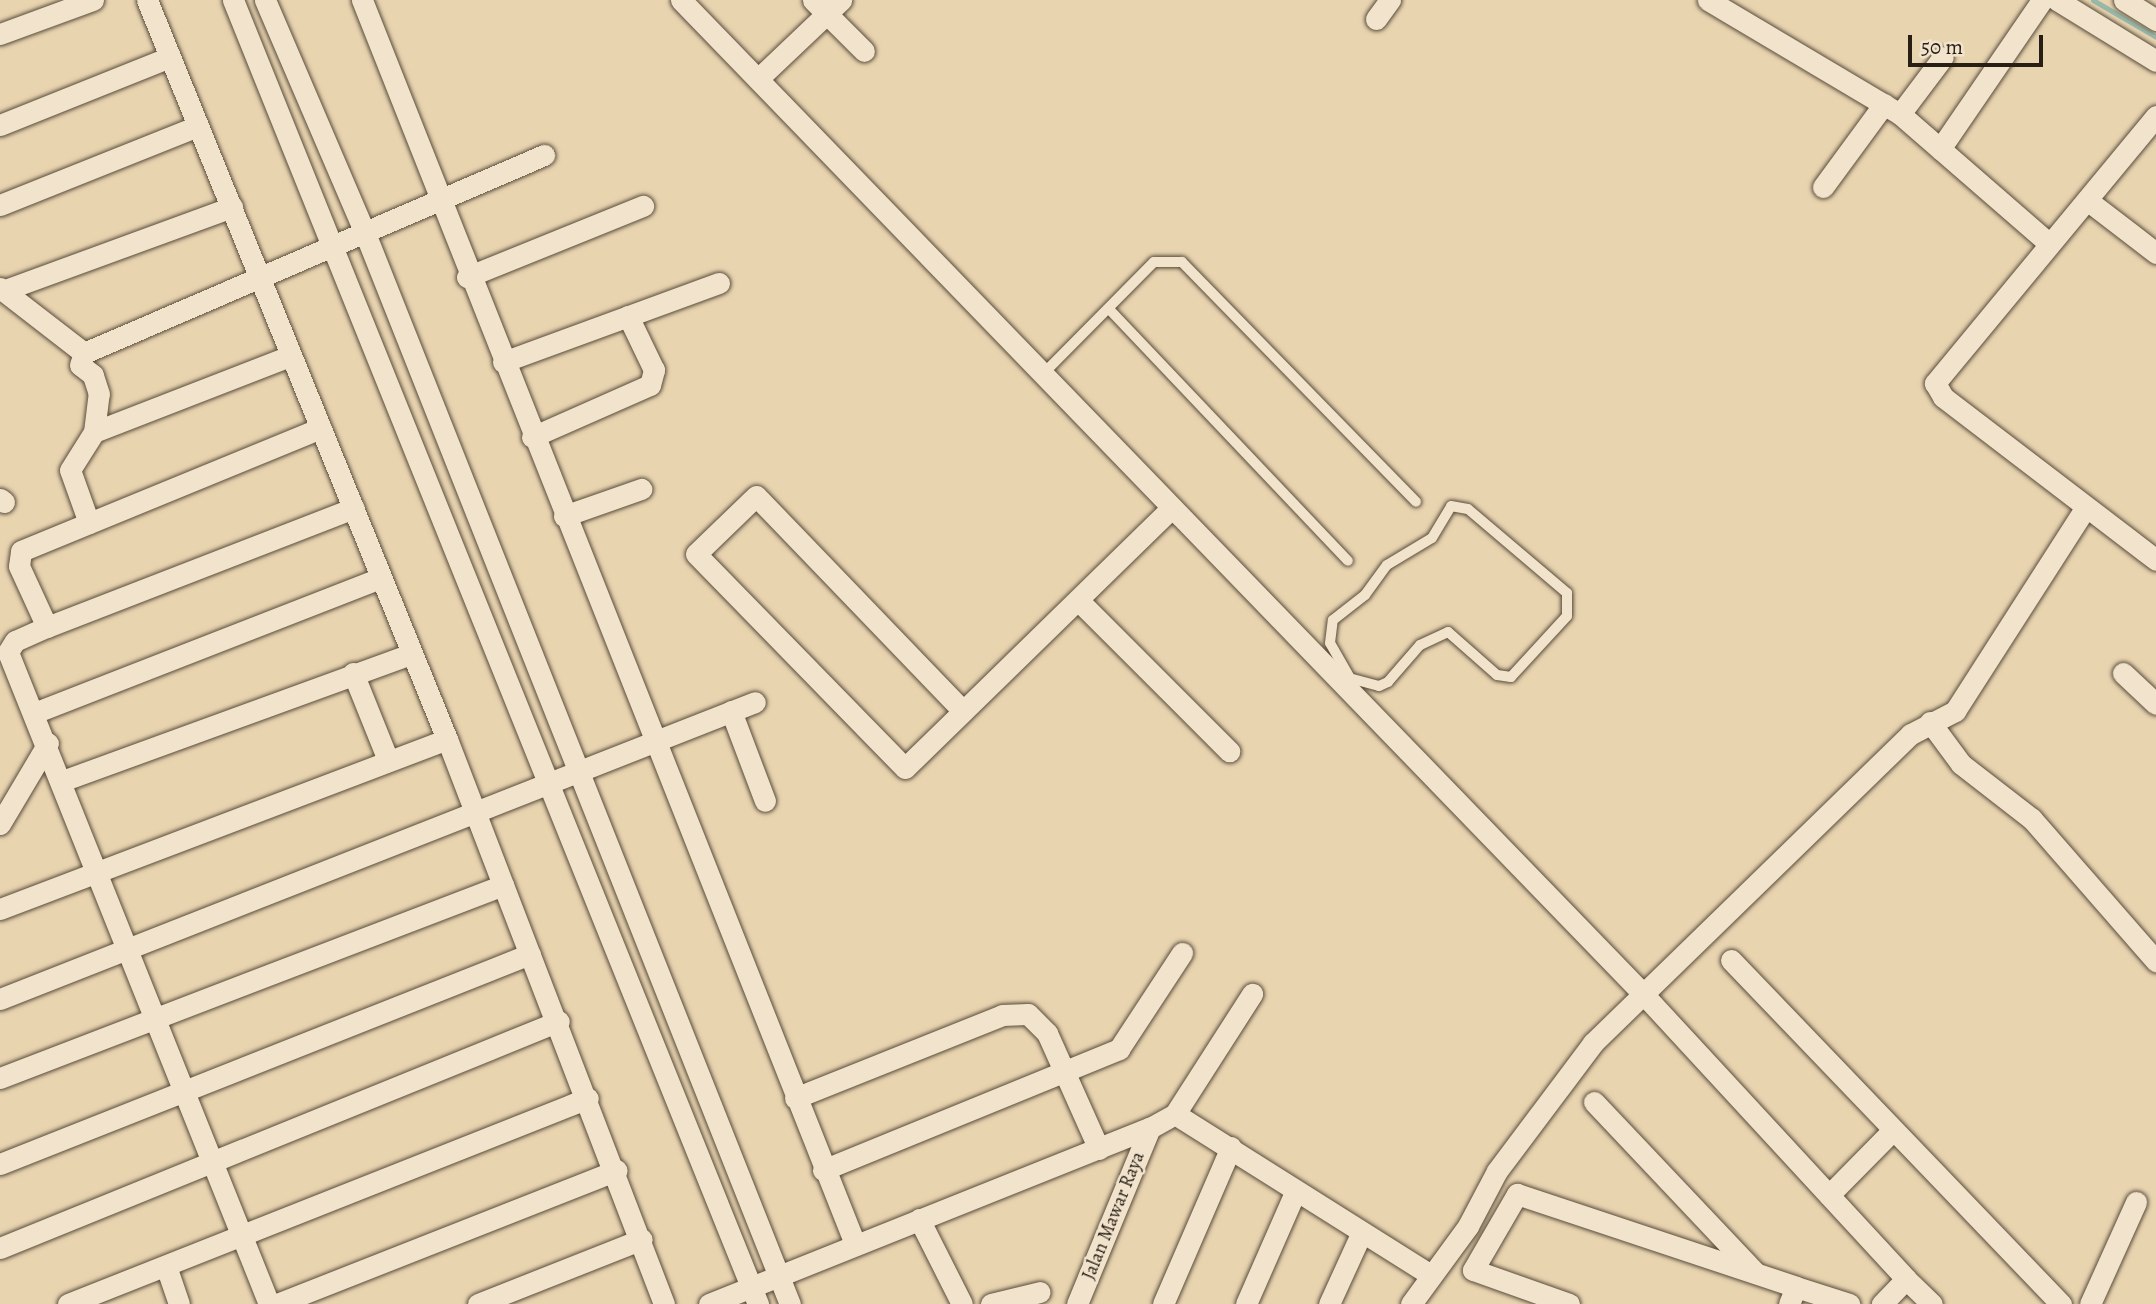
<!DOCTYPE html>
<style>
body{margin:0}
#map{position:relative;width:2156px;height:1304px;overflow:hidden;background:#e9d4b0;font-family:Alegreya,serif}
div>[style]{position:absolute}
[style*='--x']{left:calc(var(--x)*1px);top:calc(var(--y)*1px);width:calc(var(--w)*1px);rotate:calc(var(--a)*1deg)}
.stream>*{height:5px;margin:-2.5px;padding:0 2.5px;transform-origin:2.5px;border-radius:2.5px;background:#98b8a8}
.roads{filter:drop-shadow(0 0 2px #584c3b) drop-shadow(0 0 2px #584c3b)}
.lane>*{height:10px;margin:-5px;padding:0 5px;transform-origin:5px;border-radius:5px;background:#f1e3cc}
.street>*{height:21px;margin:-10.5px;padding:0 10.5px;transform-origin:10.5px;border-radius:10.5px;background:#f1e3cc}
span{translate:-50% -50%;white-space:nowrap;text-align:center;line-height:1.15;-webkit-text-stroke:5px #f1e3cc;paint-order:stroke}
.street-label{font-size:19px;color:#271e14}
.scale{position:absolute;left:1908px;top:35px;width:135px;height:32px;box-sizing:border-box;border:4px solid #271e14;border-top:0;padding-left:9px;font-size:21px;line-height:24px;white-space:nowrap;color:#271e14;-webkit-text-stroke:5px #f1e3cc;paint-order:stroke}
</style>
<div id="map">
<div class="stream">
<div style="--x:2093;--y:0;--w:73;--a:30.4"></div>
</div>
<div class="roads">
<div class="lane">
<div style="--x:1109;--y:309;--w:347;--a:46.5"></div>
<div style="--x:1044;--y:373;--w:156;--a:-45.3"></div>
<div style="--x:1154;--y:262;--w:28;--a:0"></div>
<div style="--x:1182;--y:262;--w:335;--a:45.7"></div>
<div style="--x:1451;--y:506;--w:17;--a:10"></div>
<div style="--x:1468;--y:509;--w:130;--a:40.3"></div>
<div style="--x:1567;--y:593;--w:23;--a:90"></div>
<div style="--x:1567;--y:616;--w:83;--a:132.6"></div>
<div style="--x:1511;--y:677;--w:14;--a:-172"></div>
<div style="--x:1497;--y:675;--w:65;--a:-138.7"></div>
<div style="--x:1448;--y:632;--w:31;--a:155"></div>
<div style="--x:1420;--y:645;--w:49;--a:130.9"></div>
<div style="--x:1388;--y:682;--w:10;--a:156"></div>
<div style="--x:1379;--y:686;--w:30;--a:-165"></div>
<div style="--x:1350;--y:678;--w:40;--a:-119.7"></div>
<div style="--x:1330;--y:643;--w:23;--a:-83"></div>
<div style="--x:1333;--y:620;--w:41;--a:-38"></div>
<div style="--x:1365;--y:595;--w:37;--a:-54"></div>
<div style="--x:1387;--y:565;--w:52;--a:-31"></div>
<div style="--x:1432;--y:538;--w:37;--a:-59"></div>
</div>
<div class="street">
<div style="--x:147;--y:0;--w:798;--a:67.91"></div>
<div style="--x:447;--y:739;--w:605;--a:68.99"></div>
<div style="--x:233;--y:0;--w:1406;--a:68.07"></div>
<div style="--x:265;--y:0;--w:254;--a:66.8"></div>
<div style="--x:365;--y:233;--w:1152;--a:68.36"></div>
<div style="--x:362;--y:0;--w:1338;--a:68.38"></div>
<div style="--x:681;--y:0;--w:1388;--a:45.93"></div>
<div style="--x:1646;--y:997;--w:384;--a:47.3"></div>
<div style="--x:1906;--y:1279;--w:35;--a:134"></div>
<div style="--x:813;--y:0;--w:72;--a:45"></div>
<div style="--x:1708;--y:0;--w:223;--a:30.7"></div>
<div style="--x:1900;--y:114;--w:195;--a:41"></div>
<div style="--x:2057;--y:0;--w:116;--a:31.6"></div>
<div style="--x:2124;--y:0;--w:38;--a:32"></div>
<div style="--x:1376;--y:19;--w:24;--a:-54"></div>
<div style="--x:0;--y:34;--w:99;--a:-20.1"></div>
<div style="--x:760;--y:77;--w:112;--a:-43.5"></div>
<div style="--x:1900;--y:114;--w:71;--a:-53"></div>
<div style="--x:2156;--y:116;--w:347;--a:129.6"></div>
<div style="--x:1935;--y:383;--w:16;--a:60"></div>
<div style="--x:1943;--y:397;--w:268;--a:37.4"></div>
<div style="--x:0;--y:125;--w:183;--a:-21.8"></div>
<div style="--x:1940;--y:149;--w:181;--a:-55.6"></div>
<div style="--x:1823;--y:187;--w:103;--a:-53.7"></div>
<div style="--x:2087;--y:200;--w:87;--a:37.5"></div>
<div style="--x:0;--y:205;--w:213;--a:-21.8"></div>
<div style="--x:467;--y:277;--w:190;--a:-22"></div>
<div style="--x:0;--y:288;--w:106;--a:37.7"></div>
<div style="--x:5;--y:290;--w:242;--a:-20.1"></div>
<div style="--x:503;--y:362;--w:230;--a:-20.1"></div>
<div style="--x:94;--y:432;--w:38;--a:-83"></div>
<div style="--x:99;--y:394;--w:20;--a:-108"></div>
<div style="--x:93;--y:375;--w:16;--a:-142"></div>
<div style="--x:80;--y:365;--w:13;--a:-72"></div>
<div style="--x:84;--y:353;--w:501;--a:-23.29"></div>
<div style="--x:532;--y:437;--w:129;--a:-23.8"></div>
<div style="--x:650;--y:385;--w:16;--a:-75"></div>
<div style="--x:654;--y:370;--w:60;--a:-115.7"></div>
<div style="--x:0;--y:499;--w:5;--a:37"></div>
<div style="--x:564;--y:516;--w:82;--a:-19.3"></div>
<div style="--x:89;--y:523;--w:56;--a:-109.7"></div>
<div style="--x:70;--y:470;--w:45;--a:-57.7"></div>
<div style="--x:94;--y:432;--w:210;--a:-21.2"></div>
<div style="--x:1078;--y:600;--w:214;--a:45"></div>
<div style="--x:47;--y:627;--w:67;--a:-114.7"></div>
<div style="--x:19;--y:566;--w:15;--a:-82"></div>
<div style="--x:21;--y:551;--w:324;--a:-22.3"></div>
<div style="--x:353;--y:673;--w:94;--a:68.1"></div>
<div style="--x:2123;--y:673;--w:45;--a:43.2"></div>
<div style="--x:731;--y:711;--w:96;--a:69.3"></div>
<div style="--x:963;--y:711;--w:298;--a:-133.9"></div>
<div style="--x:756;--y:496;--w:83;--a:136"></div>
<div style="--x:696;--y:554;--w:299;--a:45.7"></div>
<div style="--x:905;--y:768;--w:373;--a:-44.3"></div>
<div style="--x:34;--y:713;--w:371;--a:-21.3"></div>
<div style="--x:1930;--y:722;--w:52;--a:53.6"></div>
<div style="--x:1961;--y:764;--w:90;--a:37.8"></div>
<div style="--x:2032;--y:819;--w:189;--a:48.9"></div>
<div style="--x:62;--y:781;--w:370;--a:-20"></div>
<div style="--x:0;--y:824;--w:94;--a:-59.3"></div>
<div style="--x:0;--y:909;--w:478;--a:-20.8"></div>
<div style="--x:1731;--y:960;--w:477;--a:46.2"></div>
<div style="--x:0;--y:999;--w:811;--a:-21.47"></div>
<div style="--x:0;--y:1078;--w:539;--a:-20.99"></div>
<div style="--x:795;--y:1098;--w:223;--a:-21.8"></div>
<div style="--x:1002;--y:1015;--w:26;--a:-2"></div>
<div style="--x:1028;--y:1014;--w:27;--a:45"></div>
<div style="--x:1047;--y:1033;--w:127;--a:65.9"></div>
<div style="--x:1594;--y:1102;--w:233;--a:46.6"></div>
<div style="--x:1175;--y:1114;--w:302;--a:32.2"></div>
<div style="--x:0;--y:1164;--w:570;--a:-21.61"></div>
<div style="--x:823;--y:1170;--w:320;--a:-22.2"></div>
<div style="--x:1119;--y:1049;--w:115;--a:-56.7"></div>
<div style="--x:1829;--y:1195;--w:91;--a:-45.4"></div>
<div style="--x:919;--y:1219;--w:95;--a:63.2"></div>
<div style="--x:0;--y:1248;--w:603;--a:-22.1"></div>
<div style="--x:166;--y:1266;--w:40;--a:71.1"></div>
<div style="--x:1906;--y:1279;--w:36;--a:44"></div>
<div style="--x:68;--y:1304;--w:559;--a:-21.61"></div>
<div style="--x:269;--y:1304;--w:702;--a:-111.82"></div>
<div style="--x:8;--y:652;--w:13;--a:-58"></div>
<div style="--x:15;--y:641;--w:35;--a:-24"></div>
<div style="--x:47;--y:627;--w:329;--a:-21.2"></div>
<div style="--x:277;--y:1304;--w:365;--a:-21.5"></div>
<div style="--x:478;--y:1304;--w:176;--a:-21.6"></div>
<div style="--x:709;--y:1304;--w:475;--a:-21.8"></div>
<div style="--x:1150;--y:1128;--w:29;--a:-29"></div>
<div style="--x:1175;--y:1114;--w:143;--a:-57.3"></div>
<div style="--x:991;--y:1304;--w:50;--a:-13.8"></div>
<div style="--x:1077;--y:1304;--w:191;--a:-67.5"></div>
<div style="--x:1163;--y:1304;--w:171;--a:-66.6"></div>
<div style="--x:1246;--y:1304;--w:124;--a:-66.3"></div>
<div style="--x:1329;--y:1304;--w:77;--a:-65.4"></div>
<div style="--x:1411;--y:1304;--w:97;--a:-53.8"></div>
<div style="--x:1468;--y:1226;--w:62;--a:-62.2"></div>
<div style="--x:1497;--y:1171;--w:160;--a:-53.1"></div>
<div style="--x:1593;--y:1043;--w:443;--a:-44.2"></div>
<div style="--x:1911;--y:734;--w:50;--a:-27.6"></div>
<div style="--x:1955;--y:711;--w:242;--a:-57.3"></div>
<div style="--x:1569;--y:1304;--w:102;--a:-160.5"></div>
<div style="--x:1473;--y:1270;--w:88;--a:-59.9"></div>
<div style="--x:1517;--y:1194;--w:294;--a:18.4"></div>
<div style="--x:1789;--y:1304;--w:18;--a:-68"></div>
<div style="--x:1796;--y:1287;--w:56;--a:17.8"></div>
<div style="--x:2090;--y:1304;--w:112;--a:-65.7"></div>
</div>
</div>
<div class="street-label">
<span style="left:1114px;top:1216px;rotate:-68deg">Jalan Mawar Raya</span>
</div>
<div class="scale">50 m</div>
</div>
